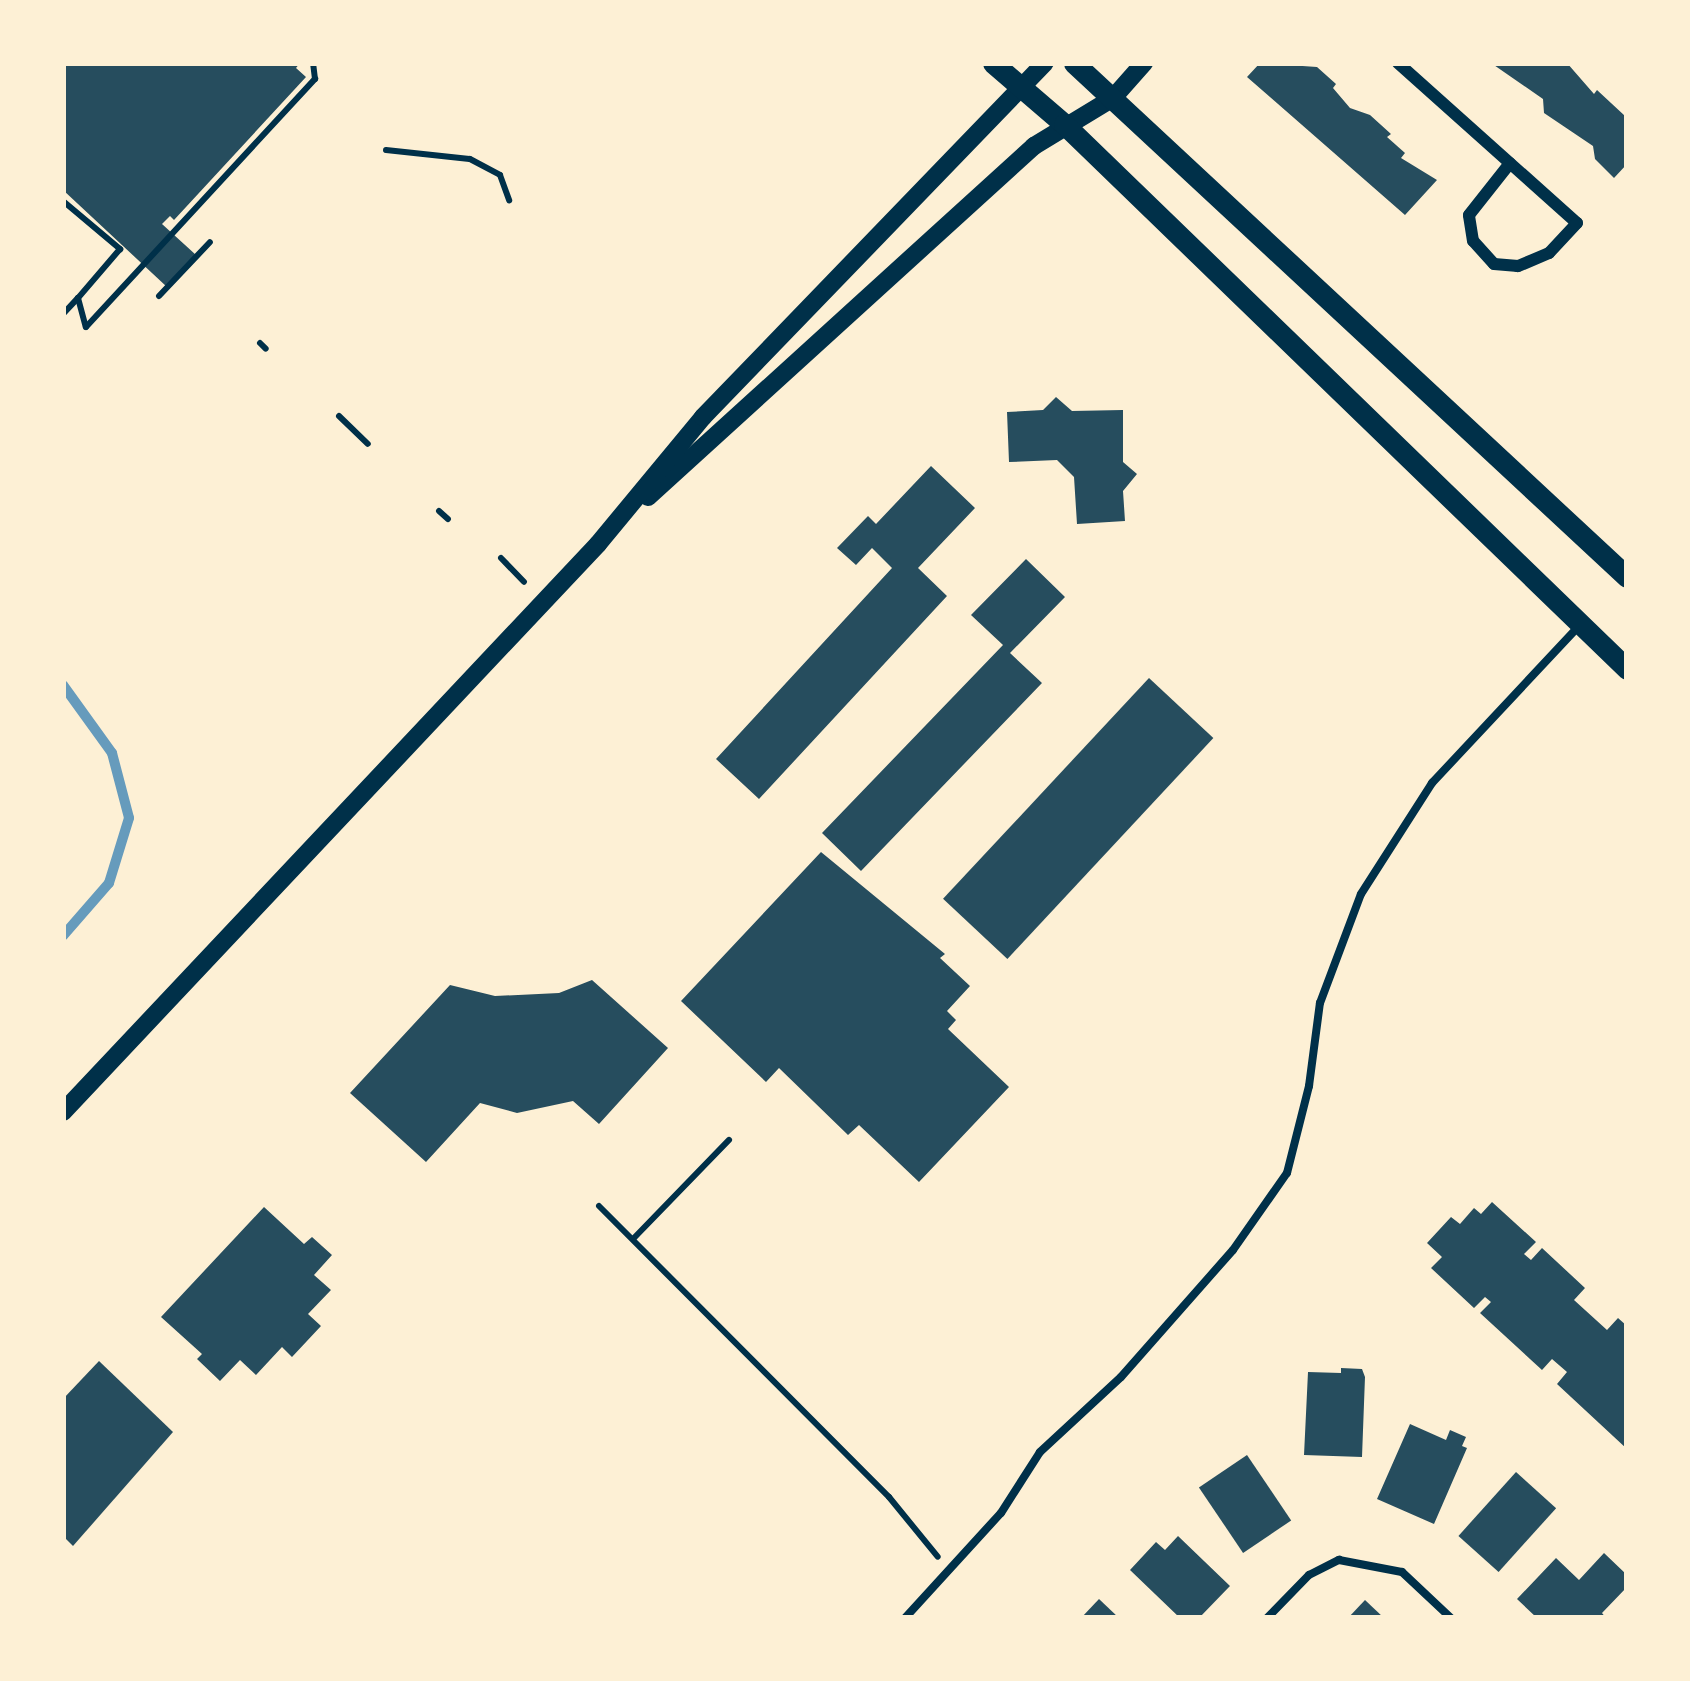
<!DOCTYPE html>
<style>
body{margin:0}
#map{position:relative;width:1690px;height:1681px;overflow:hidden;background:#fdf0d5;font-family:"IBM Plex Sans",sans-serif}
div>[style]{position:absolute}
[style*='--x']{left:calc(var(--x)*1px);top:calc(var(--y)*1px);width:calc(var(--w)*1px);rotate:calc(var(--a)*1deg)}
.stream>*{height:10px;margin:-5px;padding:0 5px;transform-origin:5px;border-radius:5px;background:#669bbc}
.building>*{inset:0;background:#264d5e;transform-origin:0 0}
.path>*{height:6px;margin:-3px;padding:0 3px;transform-origin:3px;border-radius:3px;background:#003049}
.service>*{height:8px;margin:-4px;padding:0 4px;transform-origin:4px;border-radius:4px;background:#003049}
.minor>*{height:12px;margin:-6px;padding:0 6px;transform-origin:6px;border-radius:6px;background:#003049}
.tertiary>*{height:18px;margin:-9px;padding:0 9px;transform-origin:9px;border-radius:9px;background:#003049}
.secondary>*{height:21px;margin:-10.5px;padding:0 10.5px;transform-origin:10.5px;border-radius:10.5px;background:#003049}
span{translate:-50% -50%;white-space:nowrap;text-align:center;line-height:1.15;-webkit-text-stroke:12px #fdf0d5;paint-order:stroke}
.frame{position:absolute;inset:0;border:66px solid #fdf0d5;pointer-events:none}
</style>
<div id="map">
<div class="stream">
<div style="--x:63;--y:685;--w:84;--a:54.2"></div>
<div style="--x:112;--y:753;--w:67;--a:75.3"></div>
<div style="--x:129;--y:818;--w:68;--a:107.1"></div>
<div style="--x:109;--y:883;--w:70;--a:131"></div>
</div>
<div class="building">
<div style="clip-path:polygon(63px 63px,300px 63px,296px 68px,306px 77px,174px 220px,170px 216px,162px 224px,196px 255px,167px 287px,63px 190px)"></div>
<div style="clip-path:polygon(1260px 63px,1317px 67px,1336px 84px,1333px 88px,1350px 108px,1370px 115px,1391px 134px,1387px 137px,1405px 153px,1401px 158px,1437px 180px,1405px 215px,1247px 77px)"></div>
<div style="clip-path:polygon(1491px 63px,1567px 63px,1594px 94px,1597px 90px,1625px 116px,1627px 164px,1614px 178px,1595px 159px,1593px 146px,1544px 113px,1543px 99px)"></div>
<div style="clip-path:polygon(1056px 397px,1072px 411px,1123px 410px,1123px 462px,1137px 474px,1123px 491px,1125px 521px,1077px 524px,1074px 477px,1057px 460px,1009px 462px,1007px 412px,1043px 410px)"></div>
<div style="clip-path:polygon(931px 466px,975px 508px,918px 568px,947px 596px,759px 799px,716px 759px,892px 568px,872px 548px,856px 565px,837px 548px,868px 516px,876px 524px)"></div>
<div style="clip-path:polygon(1026px 559px,1065px 597px,1010px 653px,1042px 683px,861px 871px,822px 833px,1003px 645px,971px 615px)"></div>
<div style="left:1149px;top:678px;width:88px;height:302px;rotate:43deg"></div>
<div style="clip-path:polygon(821px 852px,945px 954px,940px 958px,970px 986px,947px 1011px,956px 1020px,948px 1029px,1009px 1087px,919px 1182px,859px 1125px,848px 1135px,779px 1068px,766px 1082px,681px 1001px)"></div>
<div style="clip-path:polygon(592px 980px,668px 1048px,599px 1124px,573px 1101px,517px 1113px,480px 1103px,426px 1162px,350px 1093px,450px 985px,495px 996px,559px 993px)"></div>
<div style="clip-path:polygon(1492px 1202px,1536px 1242px,1524px 1254px,1531px 1260px,1542px 1248px,1585px 1288px,1574px 1300px,1607px 1330px,1618px 1318px,1627px 1326px,1627px 1449px,1557px 1384px,1567px 1372px,1552px 1359px,1542px 1370px,1480px 1313px,1491px 1302px,1485px 1297px,1474px 1308px,1431px 1268px,1442px 1257px,1427px 1243px,1451px 1217px,1460px 1224px,1474px 1208px,1481px 1214px)"></div>
<div style="clip-path:polygon(264px 1207px,304px 1244px,312px 1237px,332px 1255px,314px 1275px,331px 1290px,308px 1314px,321px 1326px,292px 1357px,282px 1347px,256px 1375px,240px 1360px,220px 1381px,197px 1359px,202px 1354px,161px 1317px)"></div>
<div style="clip-path:polygon(99px 1361px,173px 1432px,73px 1546px,63px 1536px,63px 1399px)"></div>
<div style="clip-path:polygon(1341px 1368px,1362px 1369px,1365px 1377px,1362px 1457px,1304px 1455px,1308px 1372px,1341px 1373px)"></div>
<div style="clip-path:polygon(1410px 1424px,1446px 1440px,1450px 1430px,1466px 1437px,1462px 1446px,1467px 1448px,1434px 1524px,1377px 1499px)"></div>
<div style="left:1247px;top:1455px;width:79px;height:58px;rotate:56deg"></div>
<div style="left:1516px;top:1472px;width:54px;height:86px;rotate:42deg"></div>
<div style="clip-path:polygon(1178px 1536px,1230px 1586px,1199px 1618px,1180px 1618px,1130px 1570px,1156px 1542px,1165px 1550px)"></div>
<div style="clip-path:polygon(1604px 1553px,1627px 1575px,1627px 1587px,1602px 1613px,1606px 1618px,1537px 1618px,1517px 1599px,1556px 1558px,1579px 1580px)"></div>
<div style="clip-path:polygon(1099px 1599px,1119px 1618px,1081px 1618px)"></div>
<div style="clip-path:polygon(1365px 1600px,1384px 1618px,1348px 1618px)"></div>
</div>
<div class="path">
<div style="--x:386;--y:150;--w:84;--a:6.1"></div>
<div style="--x:470;--y:159;--w:34;--a:28"></div>
<div style="--x:500;--y:175;--w:27;--a:70"></div>
<div style="--x:63;--y:201;--w:75;--a:40.1"></div>
<div style="--x:120;--y:249;--w:65;--a:130.6"></div>
<div style="--x:78;--y:298;--w:30;--a:75"></div>
<div style="--x:86;--y:327;--w:338;--a:-47.3"></div>
<div style="--x:315;--y:79;--w:16;--a:-97"></div>
<div style="--x:159;--y:296;--w:74;--a:-46.6"></div>
<div style="--x:63;--y:314;--w:22;--a:-47"></div>
<div style="--x:260;--y:343;--w:8;--a:45"></div>
<div style="--x:339;--y:416;--w:40;--a:44"></div>
<div style="--x:439;--y:511;--w:12;--a:42"></div>
<div style="--x:501;--y:558;--w:33;--a:46"></div>
<div style="--x:599;--y:1206;--w:411;--a:45.1"></div>
<div style="--x:889;--y:1497;--w:77;--a:50.8"></div>
<div style="--x:633;--y:1239;--w:138;--a:-45.9"></div>
</div>
<div class="service">
<div style="--x:905;--y:1618;--w:142;--a:-47.6"></div>
<div style="--x:1001;--y:1513;--w:72;--a:-57.4"></div>
<div style="--x:1040;--y:1452;--w:110;--a:-42.8"></div>
<div style="--x:1121;--y:1377;--w:169;--a:-48.6"></div>
<div style="--x:1233;--y:1250;--w:94;--a:-55"></div>
<div style="--x:1287;--y:1173;--w:90;--a:-75.8"></div>
<div style="--x:1309;--y:1086;--w:84;--a:-82.5"></div>
<div style="--x:1320;--y:1003;--w:116;--a:-69.4"></div>
<div style="--x:1361;--y:894;--w:132;--a:-57.4"></div>
<div style="--x:1432;--y:783;--w:212;--a:-46.9"></div>
<div style="--x:1267;--y:1618;--w:60;--a:-45.7"></div>
<div style="--x:1309;--y:1575;--w:34;--a:-27"></div>
<div style="--x:1339;--y:1560;--w:64;--a:10.8"></div>
<div style="--x:1402;--y:1572;--w:67;--a:43.2"></div>
</div>
<div class="minor">
<div style="--x:1398;--y:63;--w:240;--a:41.8"></div>
<div style="--x:1577;--y:223;--w:41;--a:133"></div>
<div style="--x:1549;--y:253;--w:34;--a:157"></div>
<div style="--x:1518;--y:266;--w:24;--a:-175"></div>
<div style="--x:1494;--y:264;--w:31;--a:-132"></div>
<div style="--x:1473;--y:241;--w:26;--a:-99"></div>
<div style="--x:1469;--y:215;--w:66;--a:-51.7"></div>
</div>
<div class="tertiary">
<div style="--x:648;--y:497;--w:522;--a:-42.28"></div>
<div style="--x:1034;--y:146;--w:92;--a:-31.3"></div>
<div style="--x:1113;--y:98;--w:47;--a:-48.5"></div>
<div style="--x:63;--y:1112;--w:780;--a:-46.71"></div>
<div style="--x:598;--y:544;--w:165;--a:-50.4"></div>
<div style="--x:703;--y:417;--w:492;--a:-46"></div>
</div>
<div class="secondary">
<div style="--x:993;--y:63;--w:94;--a:40.7"></div>
<div style="--x:1064;--y:124;--w:784;--a:44.07"></div>
<div style="--x:1074;--y:63;--w:755;--a:42.91"></div>
</div>
<div class="frame"></div>
</div>
